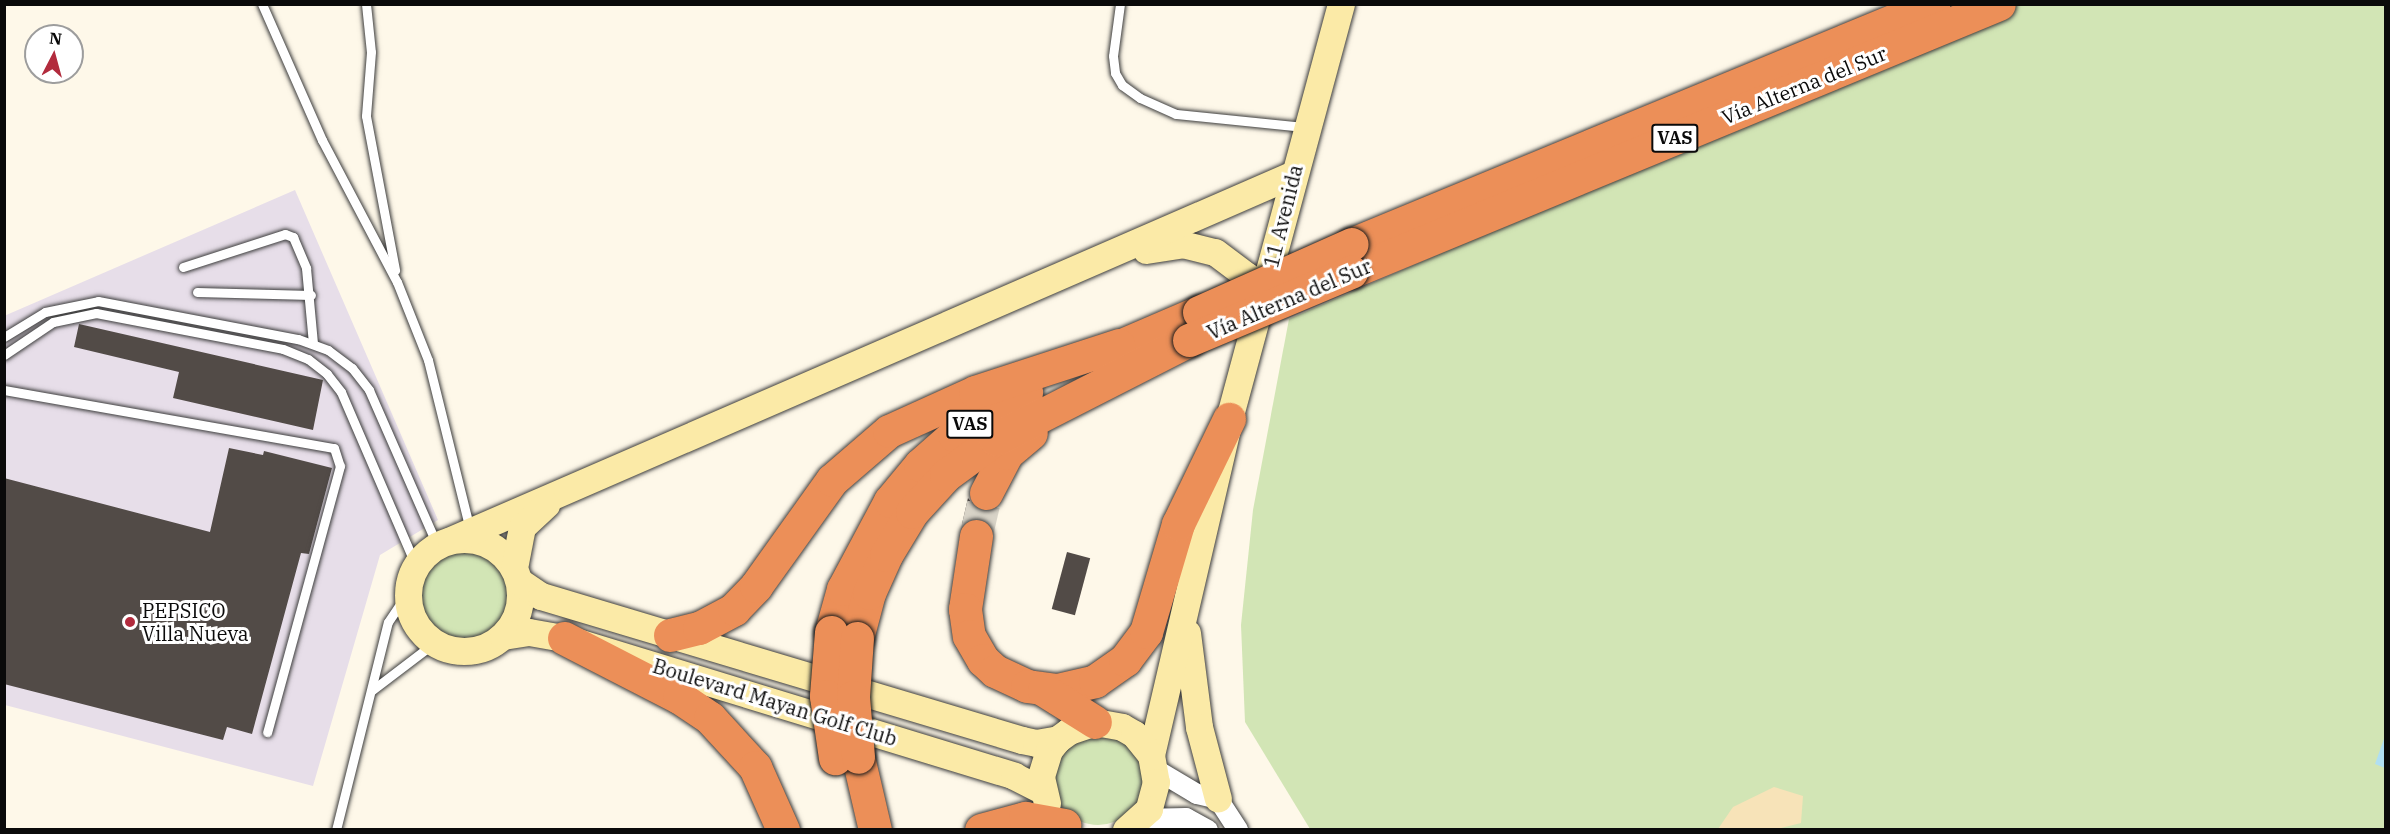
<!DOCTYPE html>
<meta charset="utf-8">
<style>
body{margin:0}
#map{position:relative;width:2390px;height:834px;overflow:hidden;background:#fef8e9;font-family:"IBM Plex Serif",serif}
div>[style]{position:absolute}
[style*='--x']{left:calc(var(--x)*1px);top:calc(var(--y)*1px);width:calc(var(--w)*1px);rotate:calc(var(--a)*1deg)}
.industrial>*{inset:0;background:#e7dee9}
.green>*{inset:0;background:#d2e5b5}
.round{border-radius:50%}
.sand>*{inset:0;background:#f7e3b8}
.water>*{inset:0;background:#b0dff2}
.building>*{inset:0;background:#524b47;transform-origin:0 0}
.highway-tunnel>*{height:33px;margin-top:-16.5px;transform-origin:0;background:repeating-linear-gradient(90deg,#d9d4c8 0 33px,transparent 0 49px)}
.roads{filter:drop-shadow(0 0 2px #3d3d3d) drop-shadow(0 0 2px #3d3d3d)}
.lane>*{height:9px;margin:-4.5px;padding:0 4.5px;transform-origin:4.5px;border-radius:4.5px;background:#fff}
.street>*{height:20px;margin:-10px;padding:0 10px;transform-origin:10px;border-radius:10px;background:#fff}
.secondary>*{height:27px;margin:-13.5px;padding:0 13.5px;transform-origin:13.5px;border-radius:13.5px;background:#fbeaa7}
.secondary>.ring{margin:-13.5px;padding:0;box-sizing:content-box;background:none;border:27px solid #fbeaa7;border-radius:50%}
.highway>*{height:33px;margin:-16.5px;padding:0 16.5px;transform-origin:16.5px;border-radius:16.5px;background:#ec8f58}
.bridges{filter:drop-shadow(0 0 2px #1b1b1b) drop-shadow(0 0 2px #1b1b1b)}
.highway-bridge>*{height:33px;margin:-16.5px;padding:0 16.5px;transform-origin:16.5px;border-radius:16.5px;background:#ec8f58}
.dots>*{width:16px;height:16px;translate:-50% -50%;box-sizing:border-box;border:3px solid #fff;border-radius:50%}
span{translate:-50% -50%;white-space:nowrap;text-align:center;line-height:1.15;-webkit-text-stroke:6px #fff;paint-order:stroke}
.shield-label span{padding:2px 4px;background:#fff;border:2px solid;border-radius:4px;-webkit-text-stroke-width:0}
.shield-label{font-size:18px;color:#0a0a0a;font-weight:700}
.street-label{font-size:20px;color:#0a0a0a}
.poi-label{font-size:20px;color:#0a0a0a}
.left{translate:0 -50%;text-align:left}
.frame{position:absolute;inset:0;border:6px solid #0a0a0a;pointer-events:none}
.north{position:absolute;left:24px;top:24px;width:60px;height:60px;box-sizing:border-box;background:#fff;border:2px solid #9d9d9d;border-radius:50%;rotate:6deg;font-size:16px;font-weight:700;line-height:24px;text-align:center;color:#0a0a0a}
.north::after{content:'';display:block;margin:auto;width:21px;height:27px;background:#b22b3d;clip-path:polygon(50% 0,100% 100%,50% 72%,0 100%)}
</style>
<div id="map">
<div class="industrial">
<div style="clip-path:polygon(295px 190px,438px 520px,380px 555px,313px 786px,5px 705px,4px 316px)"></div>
</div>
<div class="green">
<div style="clip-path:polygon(2015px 5px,2385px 5px,2385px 829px,1310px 829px,1245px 722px,1241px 625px,1253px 510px,1289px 319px)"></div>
<div class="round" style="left:418px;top:550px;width:92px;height:92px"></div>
<div class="round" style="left:1053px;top:735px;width:90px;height:90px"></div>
</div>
<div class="sand">
<div style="clip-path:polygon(1774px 787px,1803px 796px,1801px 823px,1777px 829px,1718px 829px,1733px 807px)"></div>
</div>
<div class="water">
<div style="clip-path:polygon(2385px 736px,2386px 768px,2385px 768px,2375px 764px)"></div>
</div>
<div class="building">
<div style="clip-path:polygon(79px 324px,323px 380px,313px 430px,173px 398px,179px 372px,74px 347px)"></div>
<div style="clip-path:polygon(229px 448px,263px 455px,264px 451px,332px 468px,309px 554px,301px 553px,252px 734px,227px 727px,223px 740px,4px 684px,4px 478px,210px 532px)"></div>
<div style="clip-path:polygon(968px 498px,977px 509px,990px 511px,988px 521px,978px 517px,962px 524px)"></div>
<div style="left:1067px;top:552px;width:24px;height:59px;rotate:15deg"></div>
</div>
<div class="highway-tunnel">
<div style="--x:976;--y:536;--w:44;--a:-76.9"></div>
</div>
<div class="roads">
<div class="lane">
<div style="--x:262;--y:4;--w:149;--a:66.2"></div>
<div style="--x:322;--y:140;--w:161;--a:62.2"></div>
<div style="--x:397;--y:282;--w:84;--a:68.3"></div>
<div style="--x:428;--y:360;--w:175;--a:76.1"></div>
<div style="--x:366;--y:4;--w:48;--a:84.1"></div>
<div style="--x:371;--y:52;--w:64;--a:94.5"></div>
<div style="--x:366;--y:116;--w:157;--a:79.3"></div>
<div style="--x:1120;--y:4;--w:52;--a:97.7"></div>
<div style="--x:1113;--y:56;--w:17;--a:83"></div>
<div style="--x:1115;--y:73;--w:14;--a:60"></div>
<div style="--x:1122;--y:85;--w:22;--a:36"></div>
<div style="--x:1140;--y:98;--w:39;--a:24"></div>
<div style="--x:1176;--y:114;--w:129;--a:5.8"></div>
<div style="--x:183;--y:267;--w:107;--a:-17.9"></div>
<div style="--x:285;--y:234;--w:9;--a:21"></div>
<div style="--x:293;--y:237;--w:34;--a:67"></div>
<div style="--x:306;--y:268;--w:76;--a:84.7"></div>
<div style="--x:197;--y:292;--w:114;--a:1.5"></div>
<div style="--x:4;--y:337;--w:48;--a:-31.4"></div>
<div style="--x:45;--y:312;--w:54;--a:-11.7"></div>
<div style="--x:98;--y:301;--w:204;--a:10.8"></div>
<div style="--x:298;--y:339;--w:32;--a:20"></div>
<div style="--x:328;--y:350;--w:30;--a:37"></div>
<div style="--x:352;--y:368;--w:28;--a:52"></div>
<div style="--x:369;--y:390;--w:169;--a:66.3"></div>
<div style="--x:4;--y:355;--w:59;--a:-34"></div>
<div style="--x:53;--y:322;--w:44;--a:-11.8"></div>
<div style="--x:96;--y:313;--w:190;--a:10.9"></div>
<div style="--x:283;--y:349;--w:27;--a:22"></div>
<div style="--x:308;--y:359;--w:24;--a:38"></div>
<div style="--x:327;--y:374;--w:23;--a:52"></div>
<div style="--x:341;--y:392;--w:189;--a:66.7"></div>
<div style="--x:4;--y:390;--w:335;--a:10"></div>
<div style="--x:334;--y:448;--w:19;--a:72"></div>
<div style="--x:340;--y:466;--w:276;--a:105.3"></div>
<div style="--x:371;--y:691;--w:79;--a:-37.3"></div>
<div style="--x:336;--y:830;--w:214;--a:-76"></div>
<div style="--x:388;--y:622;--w:34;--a:-56"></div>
</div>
<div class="street">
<div style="--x:1155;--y:769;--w:49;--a:30.8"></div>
<div style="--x:1197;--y:794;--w:22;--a:13"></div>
<div style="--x:1218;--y:799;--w:37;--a:57"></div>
<div style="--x:1140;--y:819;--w:46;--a:-1.2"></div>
<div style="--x:1186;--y:818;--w:25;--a:29"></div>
</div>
<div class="secondary">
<div style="--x:1146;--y:250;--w:36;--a:-9"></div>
<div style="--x:1182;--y:244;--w:34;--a:14"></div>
<div style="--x:1215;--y:252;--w:40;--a:37"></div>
<div style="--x:1247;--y:276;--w:33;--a:74"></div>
<div class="ring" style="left:408px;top:539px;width:85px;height:85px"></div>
<div style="--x:451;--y:540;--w:919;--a:-23.47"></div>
<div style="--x:514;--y:568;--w:42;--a:-79"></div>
<div style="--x:522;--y:527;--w:33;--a:-43"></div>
<div style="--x:520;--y:582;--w:25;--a:34"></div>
<div style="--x:541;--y:596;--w:502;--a:16.67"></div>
<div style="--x:1022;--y:740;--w:14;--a:12"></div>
<div style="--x:1036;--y:743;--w:22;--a:-10"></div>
<div style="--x:1187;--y:633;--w:95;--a:82.7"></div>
<div style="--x:1199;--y:727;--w:74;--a:75.2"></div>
<div style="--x:503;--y:636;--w:26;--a:-9"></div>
<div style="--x:529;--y:632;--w:36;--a:10"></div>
<div style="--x:564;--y:638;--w:471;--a:17"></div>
<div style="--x:1014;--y:776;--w:31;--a:27"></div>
<div style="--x:1151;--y:755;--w:345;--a:-76.9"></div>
<div style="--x:1229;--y:419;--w:430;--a:-74.9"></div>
<div style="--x:1047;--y:803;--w:28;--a:-103"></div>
<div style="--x:1041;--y:776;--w:27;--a:-73"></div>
<div style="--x:1049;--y:750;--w:14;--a:-51"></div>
<div style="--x:1058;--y:739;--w:14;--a:-36"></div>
<div style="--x:1069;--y:731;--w:28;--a:-19"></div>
<div style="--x:1095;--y:722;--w:27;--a:10"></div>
<div style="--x:1122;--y:727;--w:14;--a:30"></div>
<div style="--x:1134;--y:734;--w:27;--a:51"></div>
<div style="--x:1151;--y:755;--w:27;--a:80"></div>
<div style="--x:1156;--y:782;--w:28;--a:105"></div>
<div style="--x:1149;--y:809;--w:31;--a:138"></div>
</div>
<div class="highway">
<div style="--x:1352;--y:244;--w:629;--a:-22.44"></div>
<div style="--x:1351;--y:272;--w:701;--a:-22.47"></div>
<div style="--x:1099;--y:355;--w:109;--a:-23.3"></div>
<div style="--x:986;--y:493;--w:45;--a:-62.3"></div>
<div style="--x:1007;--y:453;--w:31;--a:-40"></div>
<div style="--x:976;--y:536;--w:74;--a:98.6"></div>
<div style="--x:965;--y:609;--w:27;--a:82"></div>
<div style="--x:969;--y:636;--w:28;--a:60"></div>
<div style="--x:983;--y:660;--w:16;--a:43"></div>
<div style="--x:995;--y:671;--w:35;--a:25"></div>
<div style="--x:1027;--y:686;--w:30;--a:8"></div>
<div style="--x:1057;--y:690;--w:39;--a:-13"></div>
<div style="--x:1095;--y:681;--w:37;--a:-35"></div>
<div style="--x:1125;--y:660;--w:35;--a:-53"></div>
<div style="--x:1146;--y:632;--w:113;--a:-73.5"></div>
<div style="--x:1178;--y:524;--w:117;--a:-64.1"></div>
<div style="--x:831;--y:632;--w:45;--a:-74.4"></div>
<div style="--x:843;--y:589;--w:100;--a:-61.9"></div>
<div style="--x:890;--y:501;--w:47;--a:-50.2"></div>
<div style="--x:920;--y:465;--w:45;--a:-41.4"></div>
<div style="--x:954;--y:435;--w:84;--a:-30.8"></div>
<div style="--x:670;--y:635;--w:30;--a:-14"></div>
<div style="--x:699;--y:628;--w:40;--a:-28"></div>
<div style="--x:734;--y:609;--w:32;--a:-46"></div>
<div style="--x:756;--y:586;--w:130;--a:-54.4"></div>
<div style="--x:832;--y:480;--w:75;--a:-40.7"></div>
<div style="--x:889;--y:431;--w:94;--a:-24.4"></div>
<div style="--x:975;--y:392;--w:151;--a:-18.1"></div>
<div style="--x:564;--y:638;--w:129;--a:27.2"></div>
<div style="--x:679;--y:697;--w:37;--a:34"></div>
<div style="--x:710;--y:718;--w:67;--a:47.4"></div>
<div style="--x:755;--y:767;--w:69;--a:66"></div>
<div style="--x:857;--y:638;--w:47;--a:-75.1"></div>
<div style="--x:869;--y:593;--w:42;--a:-65.9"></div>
<div style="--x:886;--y:555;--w:50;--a:-58.8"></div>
<div style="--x:912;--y:512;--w:50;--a:-47.4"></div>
<div style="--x:946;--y:475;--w:61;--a:-36.3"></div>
<div style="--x:995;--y:439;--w:218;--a:-27"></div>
<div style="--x:1044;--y:690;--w:60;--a:32.1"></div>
<div style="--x:858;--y:757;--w:75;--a:76.9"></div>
<div style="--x:981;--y:830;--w:46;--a:-15.3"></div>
<div style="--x:1025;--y:818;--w:40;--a:10"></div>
</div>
</div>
<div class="bridges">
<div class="highway-bridge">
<div style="--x:1199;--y:312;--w:167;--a:-24"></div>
<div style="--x:1189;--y:340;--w:176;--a:-22.8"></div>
<div style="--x:831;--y:632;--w:64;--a:94.5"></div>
<div style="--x:826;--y:696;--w:63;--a:81.7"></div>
<div style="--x:857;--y:638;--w:59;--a:93.9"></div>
<div style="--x:853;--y:697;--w:60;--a:85.2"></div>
</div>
</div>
<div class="dots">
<div style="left:130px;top:622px;background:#b22b3d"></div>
</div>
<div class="shield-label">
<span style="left:1675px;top:138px">VAS</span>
<span style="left:970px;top:424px">VAS</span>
</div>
<div class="street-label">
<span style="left:1804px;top:85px;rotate:-22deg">Vía Alterna del Sur</span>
<span style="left:1283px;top:216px;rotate:-76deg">11 Avenida</span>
<span style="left:1289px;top:299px;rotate:-23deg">Vía Alterna del Sur</span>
<span style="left:775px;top:702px;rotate:17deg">Boulevard Mayan Golf Club</span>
</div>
<div class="poi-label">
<span class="left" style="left:142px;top:622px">PEPSICO<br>Villa Nueva</span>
</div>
<div class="frame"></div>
<div class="north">N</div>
</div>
